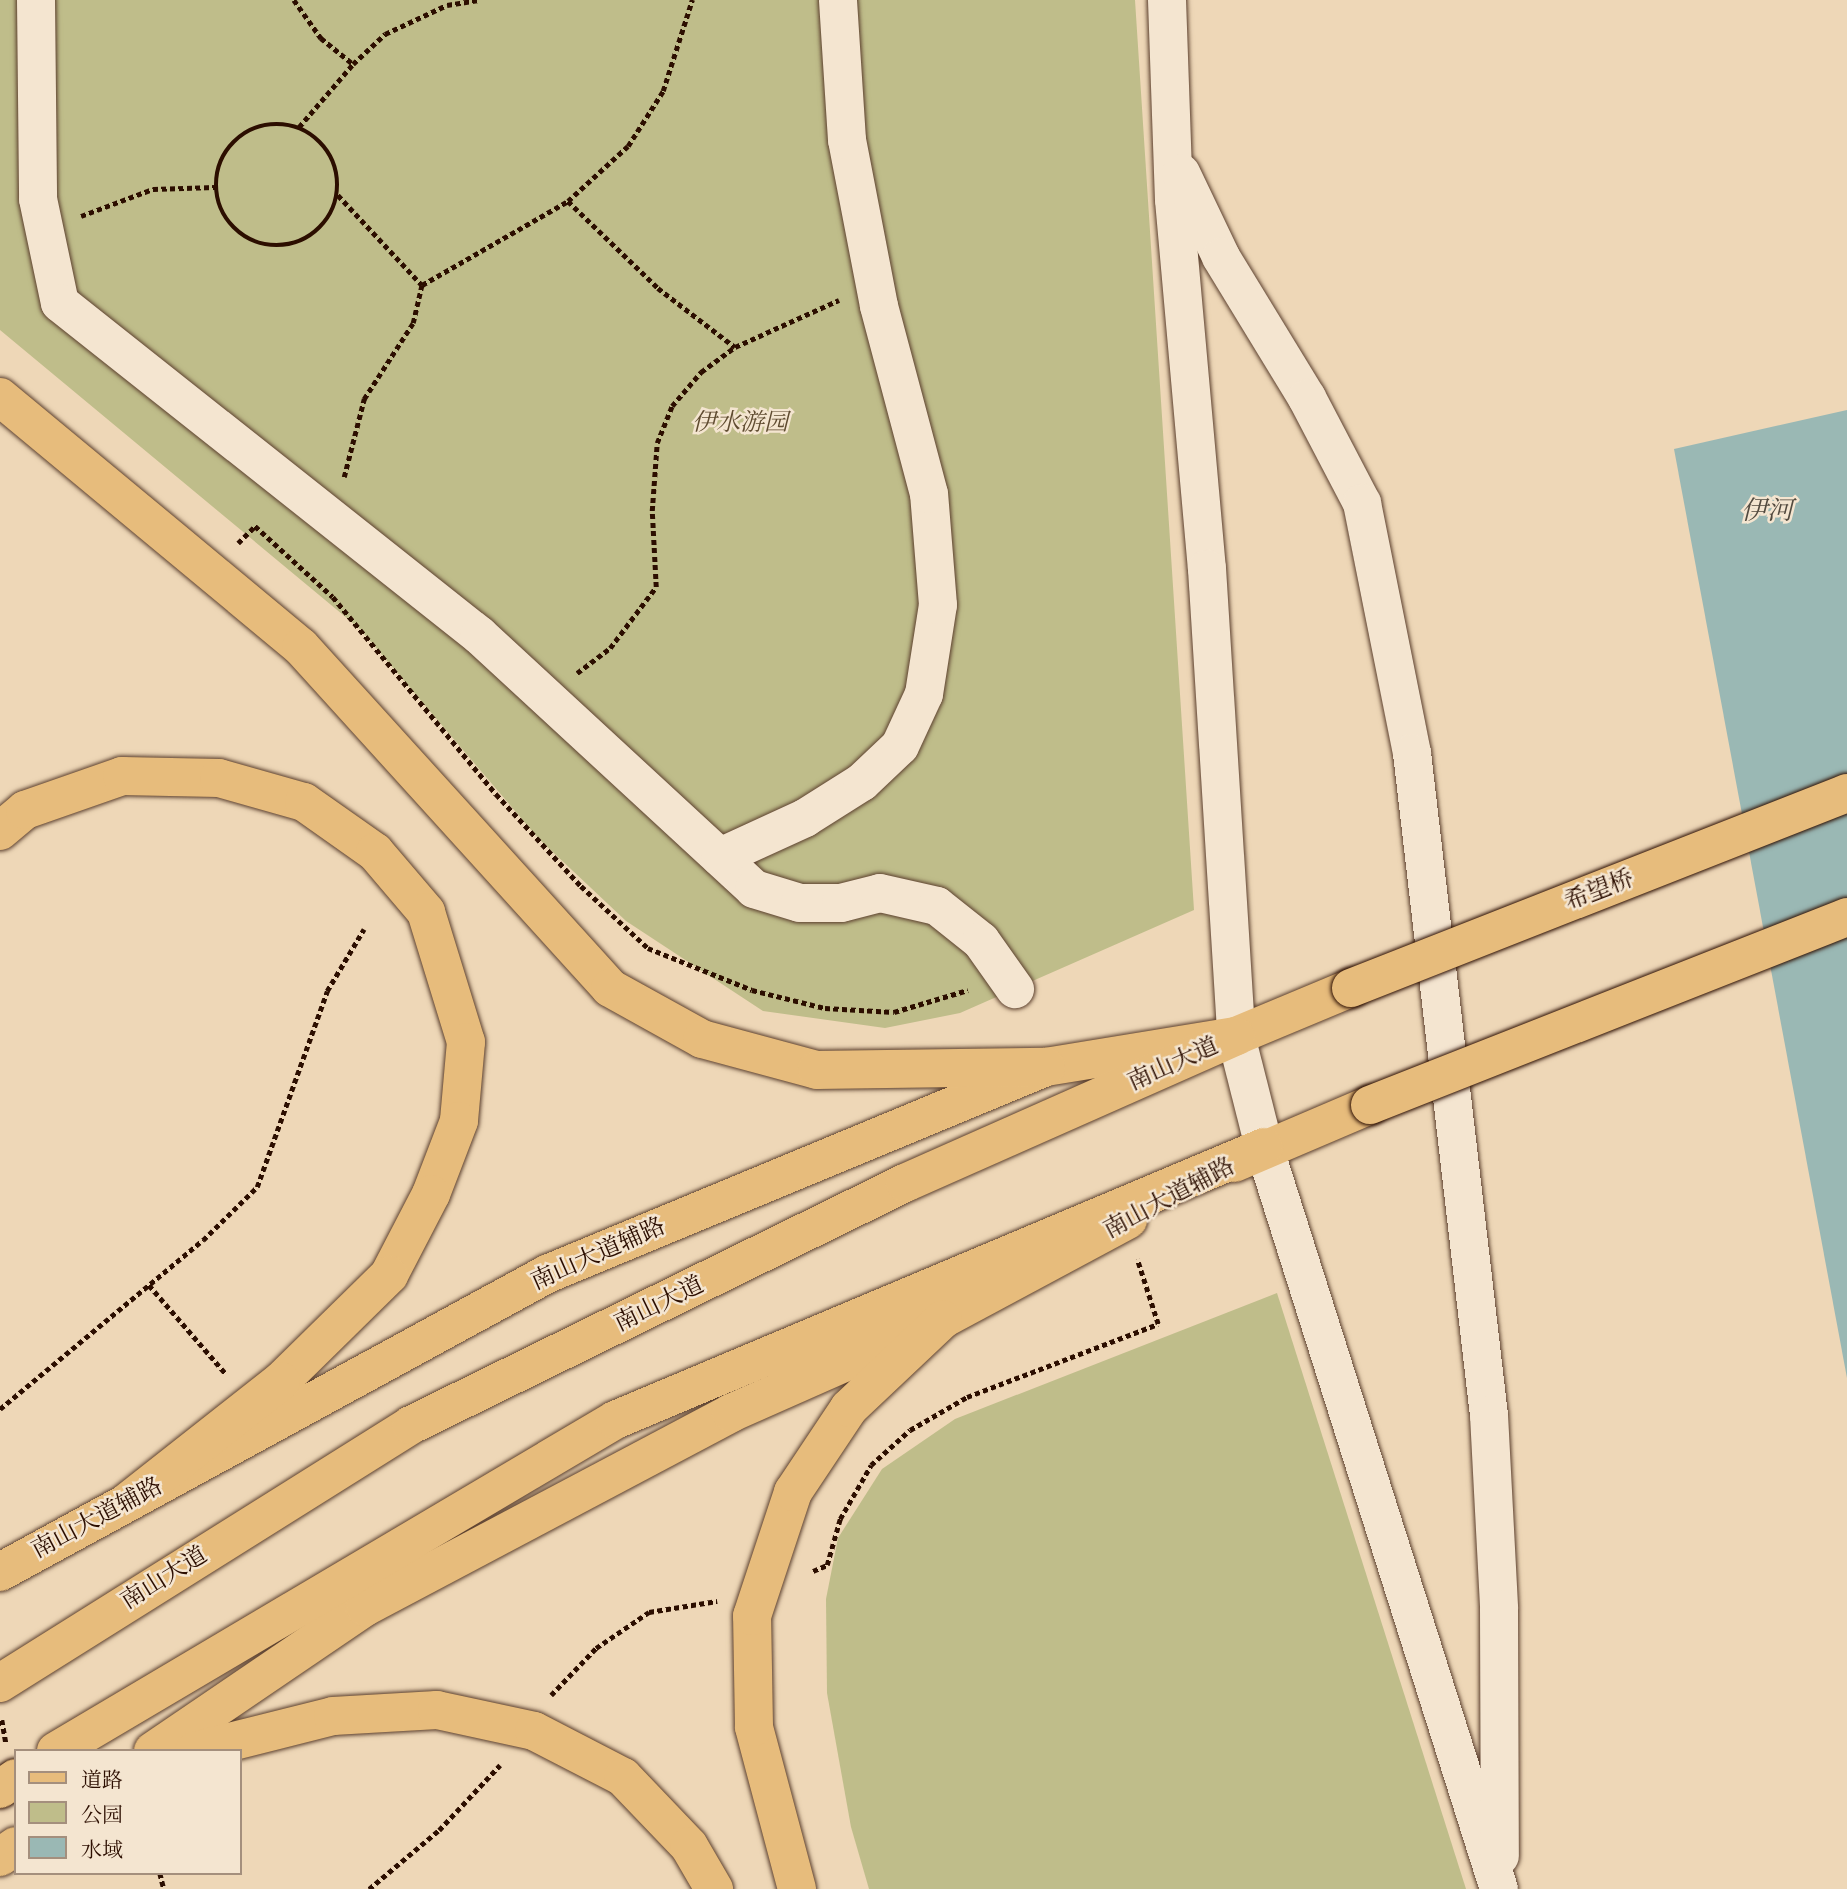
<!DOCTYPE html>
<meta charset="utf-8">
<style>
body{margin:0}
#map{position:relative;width:1847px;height:1889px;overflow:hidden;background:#eed7b7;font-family:"IM FELL Great Primer","Noto Serif SC",serif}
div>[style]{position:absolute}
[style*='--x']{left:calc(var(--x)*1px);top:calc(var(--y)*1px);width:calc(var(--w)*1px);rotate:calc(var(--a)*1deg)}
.green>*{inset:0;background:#bfbd8a}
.water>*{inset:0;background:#9ab8b4}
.path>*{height:4.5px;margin-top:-2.25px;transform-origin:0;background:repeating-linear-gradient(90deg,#2c0e00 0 5px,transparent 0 8.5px)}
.path>.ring{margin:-2.25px;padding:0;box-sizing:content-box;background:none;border:4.5px solid #2c0e00;border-radius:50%}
.roads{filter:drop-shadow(0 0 2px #5c402e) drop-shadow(0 0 2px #5c402e)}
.minor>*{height:38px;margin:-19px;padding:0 19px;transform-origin:19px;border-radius:19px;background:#f4e5d0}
.major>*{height:38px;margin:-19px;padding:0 19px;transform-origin:19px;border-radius:19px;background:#e7bc7c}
.highway>*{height:38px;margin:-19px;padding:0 19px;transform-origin:19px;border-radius:19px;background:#e7bc7c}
.bridges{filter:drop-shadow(0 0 2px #2c0e00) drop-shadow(0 0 2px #2c0e00)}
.major-bridge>*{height:38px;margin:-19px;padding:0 19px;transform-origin:19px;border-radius:19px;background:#e7bc7c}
.highway-bridge>*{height:38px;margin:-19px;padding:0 19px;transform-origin:19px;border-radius:19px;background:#e7bc7c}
span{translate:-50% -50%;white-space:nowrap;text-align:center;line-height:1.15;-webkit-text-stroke:5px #f4e5d0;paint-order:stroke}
.park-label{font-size:24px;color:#5f4b30;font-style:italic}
.street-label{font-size:24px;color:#2c0e00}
.water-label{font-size:26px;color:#524a3f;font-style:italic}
.legend{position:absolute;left:14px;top:1749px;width:228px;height:126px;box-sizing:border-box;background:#f4e5d0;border:2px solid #a48f7d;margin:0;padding:9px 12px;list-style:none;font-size:21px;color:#2c0e00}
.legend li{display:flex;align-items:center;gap:14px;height:35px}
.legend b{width:35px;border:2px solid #a48f7d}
</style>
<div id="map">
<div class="green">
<div style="clip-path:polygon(0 0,1135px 0,1194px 910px,960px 1013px,885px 1028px,763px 1011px,626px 921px,538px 838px,360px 629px,0 330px)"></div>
<div style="clip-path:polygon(1277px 1293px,1466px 1889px,869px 1889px,851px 1827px,827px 1693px,826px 1599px,838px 1538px,882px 1469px,955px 1419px)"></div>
</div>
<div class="water">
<div style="clip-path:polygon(1847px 410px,1847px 1378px,1674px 449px)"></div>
</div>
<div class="path">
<div style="--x:294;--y:0;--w:47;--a:54.6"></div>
<div style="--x:321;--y:38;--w:41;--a:39.1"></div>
<div style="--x:353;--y:64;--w:44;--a:-43.2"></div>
<div style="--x:385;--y:34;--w:68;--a:-25.1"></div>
<div style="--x:447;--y:5;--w:32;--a:-9"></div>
<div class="ring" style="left:216px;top:124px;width:117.5px;height:117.5px"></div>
<div style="--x:299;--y:127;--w:83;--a:-49.4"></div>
<div style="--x:338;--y:195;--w:123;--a:47"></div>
<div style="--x:568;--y:201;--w:81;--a:-42.5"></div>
<div style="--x:628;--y:146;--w:65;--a:-57.5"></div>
<div style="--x:663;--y:91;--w:96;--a:-72.3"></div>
<div style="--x:81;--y:216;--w:77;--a:-20.6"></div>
<div style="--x:153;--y:189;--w:62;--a:-1.8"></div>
<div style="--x:344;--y:477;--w:81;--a:-75.6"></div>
<div style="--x:364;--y:399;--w:90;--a:-57.2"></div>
<div style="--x:413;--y:323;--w:39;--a:-77"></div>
<div style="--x:422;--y:285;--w:168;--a:-29.9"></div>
<div style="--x:568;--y:201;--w:125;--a:44"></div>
<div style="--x:658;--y:288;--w:97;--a:37.5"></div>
<div style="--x:238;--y:543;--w:24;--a:-45"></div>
<div style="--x:255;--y:526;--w:105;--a:42.3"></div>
<div style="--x:333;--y:597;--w:256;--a:50.4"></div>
<div style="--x:496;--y:794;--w:125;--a:47.3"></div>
<div style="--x:581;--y:886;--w:91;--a:42.8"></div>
<div style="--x:648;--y:948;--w:112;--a:22"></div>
<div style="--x:752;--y:990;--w:75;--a:13.9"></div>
<div style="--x:825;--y:1008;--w:69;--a:3.3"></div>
<div style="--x:894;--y:1012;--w:77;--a:-16.6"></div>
<div style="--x:577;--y:673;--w:41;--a:-37.1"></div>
<div style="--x:610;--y:648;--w:76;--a:-53"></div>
<div style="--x:656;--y:587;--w:76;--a:-93"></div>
<div style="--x:652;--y:511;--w:68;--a:-85.8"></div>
<div style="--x:657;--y:443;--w:40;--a:-68"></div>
<div style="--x:672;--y:406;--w:45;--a:-49.5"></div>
<div style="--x:701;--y:372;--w:42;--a:-36.3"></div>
<div style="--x:735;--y:347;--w:114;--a:-24.3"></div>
<div style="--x:149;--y:1285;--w:118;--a:49.1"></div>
<div style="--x:0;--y:1409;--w:264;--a:-39.8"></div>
<div style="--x:203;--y:1240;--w:76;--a:-44.5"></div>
<div style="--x:257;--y:1187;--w:208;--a:-70.3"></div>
<div style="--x:327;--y:991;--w:72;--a:-59.2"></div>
<div style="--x:813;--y:1571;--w:15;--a:-23"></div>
<div style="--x:827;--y:1565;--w:48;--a:-74.2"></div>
<div style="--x:840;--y:1519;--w:62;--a:-60.1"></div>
<div style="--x:871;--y:1465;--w:52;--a:-41.9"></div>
<div style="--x:910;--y:1430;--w:66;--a:-30.1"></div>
<div style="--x:967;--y:1397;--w:204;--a:-20.9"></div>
<div style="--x:1158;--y:1324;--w:68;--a:-107.9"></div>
<div style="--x:551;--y:1695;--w:65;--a:-46.2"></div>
<div style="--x:596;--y:1648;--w:64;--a:-34.2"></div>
<div style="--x:649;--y:1612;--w:69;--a:-9.2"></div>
<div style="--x:2;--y:1720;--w:23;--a:80"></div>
<div style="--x:160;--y:1873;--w:16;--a:76"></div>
<div style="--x:369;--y:1889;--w:92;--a:-40.1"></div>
<div style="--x:439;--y:1830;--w:89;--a:-46.8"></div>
</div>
<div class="roads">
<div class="minor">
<div style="--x:36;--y:0;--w:199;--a:89.4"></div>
<div style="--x:38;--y:199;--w:106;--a:78.1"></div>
<div style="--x:60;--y:303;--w:535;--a:38.39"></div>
<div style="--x:479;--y:635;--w:374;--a:42.7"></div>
<div style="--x:754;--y:889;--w:48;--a:16.9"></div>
<div style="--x:800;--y:903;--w:41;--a:0"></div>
<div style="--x:841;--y:903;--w:40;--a:-14.4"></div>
<div style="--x:880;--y:893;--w:58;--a:12.8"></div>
<div style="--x:937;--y:906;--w:56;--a:38.5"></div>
<div style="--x:981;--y:941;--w:59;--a:54.7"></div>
<div style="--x:1167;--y:0;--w:200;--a:88"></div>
<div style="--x:1174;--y:200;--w:370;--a:84.9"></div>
<div style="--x:1207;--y:569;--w:468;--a:86.4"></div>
<div style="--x:1236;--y:1036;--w:114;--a:75.8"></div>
<div style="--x:1264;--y:1147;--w:778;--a:72.43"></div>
<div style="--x:1181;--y:173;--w:93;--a:64.5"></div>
<div style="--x:1221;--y:257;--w:165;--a:58.6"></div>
<div style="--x:1307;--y:398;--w:119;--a:62.4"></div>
<div style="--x:1362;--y:503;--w:255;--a:78.7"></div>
<div style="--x:1412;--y:753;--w:666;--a:83.37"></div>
<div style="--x:1489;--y:1415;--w:194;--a:87"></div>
<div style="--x:1499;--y:1609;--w:247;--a:89.8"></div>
<div style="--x:720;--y:857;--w:94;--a:-24.6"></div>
<div style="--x:805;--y:818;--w:67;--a:-32.3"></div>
<div style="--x:862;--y:782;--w:52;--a:-43.5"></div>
<div style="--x:900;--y:746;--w:57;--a:-65.2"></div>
<div style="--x:924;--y:694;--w:90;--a:-81.1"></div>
<div style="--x:938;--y:605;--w:111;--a:-94.6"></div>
<div style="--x:929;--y:494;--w:195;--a:-104.9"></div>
<div style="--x:879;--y:306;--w:169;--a:-100.9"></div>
<div style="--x:847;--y:140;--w:140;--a:-93.7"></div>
</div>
<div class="major">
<div style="--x:1234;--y:1163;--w:148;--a:-23.1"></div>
<div style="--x:0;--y:1572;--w:623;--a:-28.58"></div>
<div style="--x:547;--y:1274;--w:540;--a:-22.53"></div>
<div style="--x:1046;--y:1067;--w:193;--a:-9.3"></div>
<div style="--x:1236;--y:1036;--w:125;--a:-22.7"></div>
<div style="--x:153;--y:1751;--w:256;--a:-34.2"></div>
<div style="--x:365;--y:1607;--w:414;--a:-27.9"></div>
<div style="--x:731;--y:1413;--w:232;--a:-23.9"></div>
<div style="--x:943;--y:1319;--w:210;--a:-28.2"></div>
<div style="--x:0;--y:1857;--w:19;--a:-35"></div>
</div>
<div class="highway">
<div style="--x:0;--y:397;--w:391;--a:39.7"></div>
<div style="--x:301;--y:647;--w:460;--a:47.8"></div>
<div style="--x:610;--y:988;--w:105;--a:29"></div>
<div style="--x:702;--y:1039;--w:119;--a:15.1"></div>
<div style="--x:817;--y:1070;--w:229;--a:-0.8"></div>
<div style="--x:0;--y:831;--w:33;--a:-40"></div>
<div style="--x:25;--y:810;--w:103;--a:-19.3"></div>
<div style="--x:122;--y:776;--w:97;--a:1.2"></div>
<div style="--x:219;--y:778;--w:88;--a:15.8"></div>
<div style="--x:304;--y:802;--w:87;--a:35.2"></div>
<div style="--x:375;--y:852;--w:79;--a:49.6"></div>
<div style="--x:426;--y:912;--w:136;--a:72.9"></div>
<div style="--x:466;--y:1042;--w:79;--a:95.1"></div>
<div style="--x:459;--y:1121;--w:78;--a:111"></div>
<div style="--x:431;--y:1194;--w:91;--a:117.4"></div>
<div style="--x:389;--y:1275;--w:151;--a:135.5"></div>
<div style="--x:281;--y:1381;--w:197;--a:141.8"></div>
<div style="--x:0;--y:1683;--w:485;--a:-32.1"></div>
<div style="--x:411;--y:1425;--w:550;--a:-26.1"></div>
<div style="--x:905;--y:1183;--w:362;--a:-23.9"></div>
<div style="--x:56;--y:1751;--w:650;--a:-30.63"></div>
<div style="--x:615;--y:1420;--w:704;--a:-22.81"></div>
<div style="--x:194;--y:1751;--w:143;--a:-14.1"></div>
<div style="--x:333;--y:1716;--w:104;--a:-3.3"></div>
<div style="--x:437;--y:1710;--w:99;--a:12.2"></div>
<div style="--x:534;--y:1731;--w:100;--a:27.3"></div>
<div style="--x:623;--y:1777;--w:95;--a:46.3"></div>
<div style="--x:689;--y:1846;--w:50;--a:59.8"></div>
<div style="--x:797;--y:1889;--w:168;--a:-104.9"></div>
<div style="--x:754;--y:1727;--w:111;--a:-91"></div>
<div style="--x:752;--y:1616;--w:131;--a:-71.7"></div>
<div style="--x:793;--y:1492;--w:101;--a:-56.3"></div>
<div style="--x:849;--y:1408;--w:129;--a:-43.4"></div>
</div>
</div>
<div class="bridges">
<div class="major-bridge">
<div style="--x:1351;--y:988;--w:533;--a:-21.46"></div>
<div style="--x:1370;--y:1105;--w:513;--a:-21.51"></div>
</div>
<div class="highway-bridge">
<div style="--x:0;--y:1789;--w:19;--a:-35"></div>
</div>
</div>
<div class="park-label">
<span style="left:740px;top:423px">伊水游园</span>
</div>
<div class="street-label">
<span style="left:1599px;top:890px;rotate:-21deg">希望桥</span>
<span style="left:1173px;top:1064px;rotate:-24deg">南山大道</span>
<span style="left:1169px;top:1198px;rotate:-28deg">南山大道辅路</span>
<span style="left:598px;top:1254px;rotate:-24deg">南山大道辅路</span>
<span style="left:659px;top:1304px;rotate:-26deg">南山大道</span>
<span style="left:97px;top:1518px;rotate:-28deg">南山大道辅路</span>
<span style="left:164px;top:1578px;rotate:-32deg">南山大道</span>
</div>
<div class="water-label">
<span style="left:1767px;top:511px">伊河</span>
</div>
<ul class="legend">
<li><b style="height:9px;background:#e7bc7c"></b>道路</li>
<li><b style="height:19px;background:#bfbd8a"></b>公园</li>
<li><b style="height:19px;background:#9ab8b4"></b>水域</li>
</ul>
</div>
